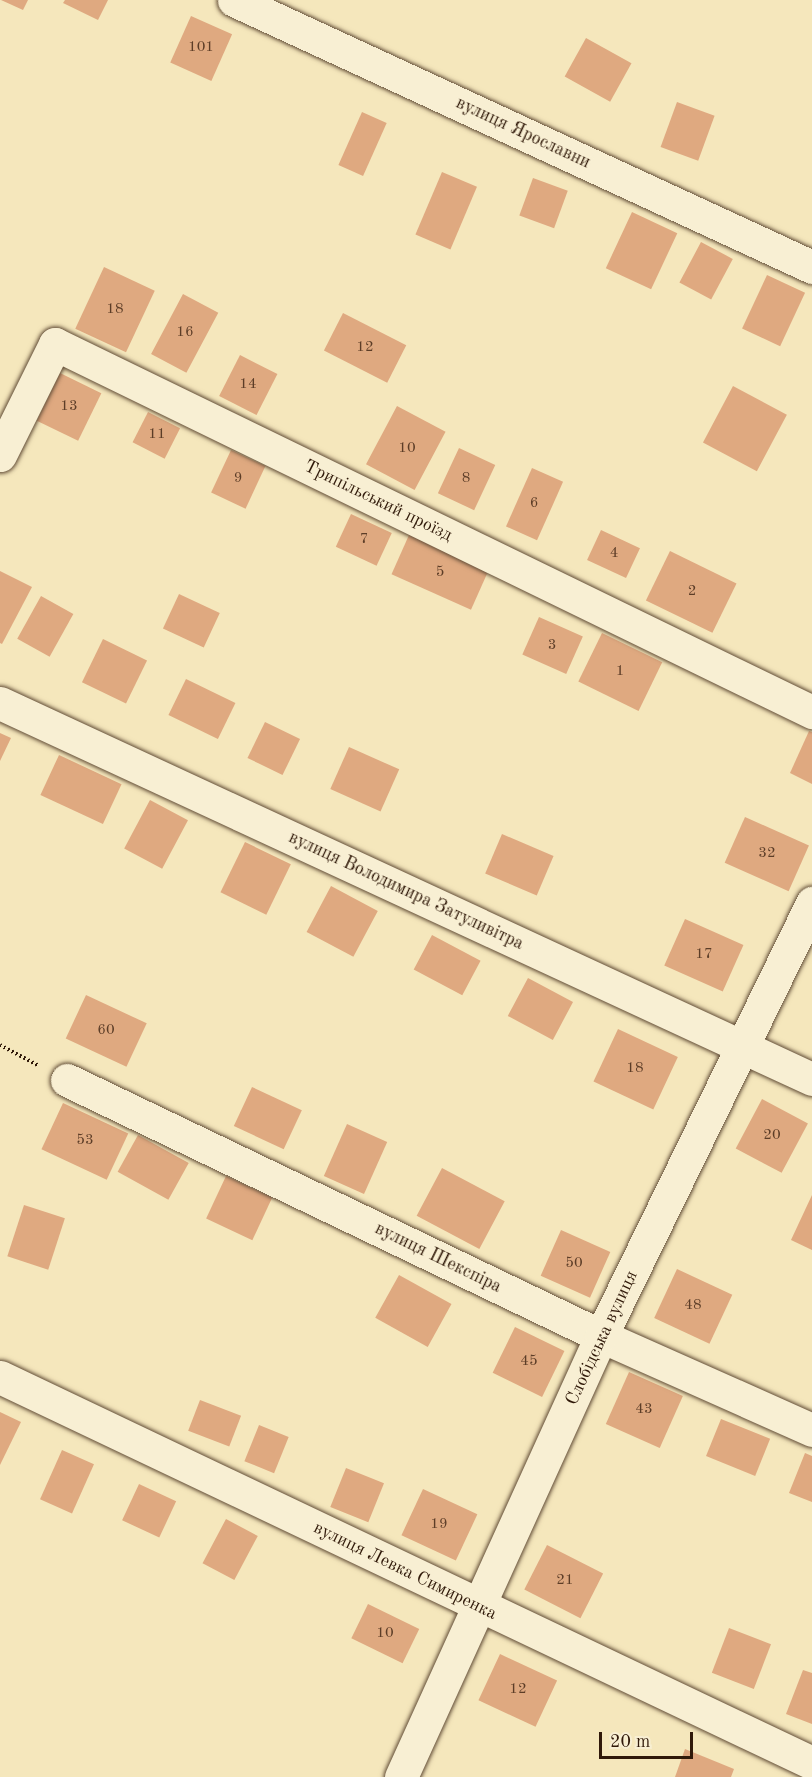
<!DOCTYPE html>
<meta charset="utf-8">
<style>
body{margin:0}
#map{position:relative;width:812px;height:1777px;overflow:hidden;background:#f5e7bc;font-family:"Old Standard TT",serif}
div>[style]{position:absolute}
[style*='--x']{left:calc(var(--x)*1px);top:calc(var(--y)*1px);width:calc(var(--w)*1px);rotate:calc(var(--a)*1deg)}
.building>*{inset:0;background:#dfa980;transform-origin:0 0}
.path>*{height:4px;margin-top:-2px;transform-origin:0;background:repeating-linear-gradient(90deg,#301909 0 1.5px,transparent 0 4.5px)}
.roads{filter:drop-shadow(0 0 2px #614c36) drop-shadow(0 0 2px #614c36)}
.minor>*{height:33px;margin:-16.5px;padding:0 16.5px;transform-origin:16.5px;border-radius:16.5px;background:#f8efd3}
span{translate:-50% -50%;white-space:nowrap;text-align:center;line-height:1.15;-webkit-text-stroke:5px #f8efd3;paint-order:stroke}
.number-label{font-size:15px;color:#5c3d27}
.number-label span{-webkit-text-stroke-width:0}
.street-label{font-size:18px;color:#301909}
.scale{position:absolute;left:599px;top:1732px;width:94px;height:27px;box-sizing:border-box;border:3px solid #301909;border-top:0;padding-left:8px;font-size:18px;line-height:21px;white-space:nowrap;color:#301909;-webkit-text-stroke:4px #f8efd3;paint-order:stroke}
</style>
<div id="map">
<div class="building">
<div style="clip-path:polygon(1px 0,28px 0,23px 10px)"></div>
<div style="clip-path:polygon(65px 0,108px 0,98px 20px,63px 3px)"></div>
<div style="left:191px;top:16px;width:45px;height:51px;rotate:24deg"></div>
<div style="left:586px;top:38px;width:52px;height:44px;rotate:29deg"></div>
<div style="left:677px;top:102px;width:40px;height:48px;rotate:20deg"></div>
<div style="left:362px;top:112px;width:27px;height:58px;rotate:24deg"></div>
<div style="left:442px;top:172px;width:38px;height:68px;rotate:23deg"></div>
<div style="left:533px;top:178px;width:37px;height:40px;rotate:20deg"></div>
<div style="left:632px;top:212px;width:50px;height:62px;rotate:25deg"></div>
<div style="left:701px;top:242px;width:36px;height:46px;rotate:28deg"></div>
<div style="left:104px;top:267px;width:56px;height:68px;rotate:25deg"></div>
<div style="left:767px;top:275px;width:42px;height:59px;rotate:25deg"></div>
<div style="left:183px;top:294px;width:40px;height:68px;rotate:28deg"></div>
<div style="left:343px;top:313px;width:71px;height:42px;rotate:27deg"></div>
<div style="left:240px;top:355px;width:42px;height:46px;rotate:27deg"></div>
<div style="left:60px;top:373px;width:46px;height:53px;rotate:26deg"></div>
<div style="left:733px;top:386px;width:61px;height:64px;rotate:28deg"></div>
<div style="left:397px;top:406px;width:55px;height:66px;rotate:28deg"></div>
<div style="left:148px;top:412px;width:36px;height:34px;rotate:27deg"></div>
<div style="left:459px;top:448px;width:40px;height:50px;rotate:25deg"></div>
<div style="left:231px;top:450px;width:38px;height:47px;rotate:25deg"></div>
<div style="left:532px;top:468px;width:34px;height:64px;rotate:24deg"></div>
<div style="left:351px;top:514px;width:45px;height:36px;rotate:25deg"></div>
<div style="left:601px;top:530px;width:43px;height:33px;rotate:25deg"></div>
<div style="left:409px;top:535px;width:87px;height:43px;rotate:24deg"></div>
<div style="left:670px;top:551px;width:74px;height:55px;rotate:26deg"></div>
<div style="clip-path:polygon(0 571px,32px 587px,2px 644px,0 643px)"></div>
<div style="left:179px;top:594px;width:45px;height:38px;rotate:25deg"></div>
<div style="left:41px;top:596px;width:37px;height:49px;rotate:29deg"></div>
<div style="left:539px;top:617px;width:48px;height:41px;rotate:24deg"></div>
<div style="left:602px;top:633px;width:67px;height:54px;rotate:26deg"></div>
<div style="left:103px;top:639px;width:49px;height:48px;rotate:26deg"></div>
<div style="left:186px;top:679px;width:55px;height:40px;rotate:26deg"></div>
<div style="left:265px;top:722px;width:39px;height:40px;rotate:26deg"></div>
<div style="clip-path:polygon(809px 731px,812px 732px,812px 784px,790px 773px)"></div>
<div style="clip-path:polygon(0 733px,11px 738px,0 761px)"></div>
<div style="left:349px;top:747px;width:55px;height:46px;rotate:24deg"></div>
<div style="left:59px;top:755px;width:69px;height:44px;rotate:25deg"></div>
<div style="left:150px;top:800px;width:43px;height:55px;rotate:28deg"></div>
<div style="left:745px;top:817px;width:70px;height:50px;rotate:24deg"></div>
<div style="left:502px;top:834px;width:56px;height:43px;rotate:23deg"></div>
<div style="left:245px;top:842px;width:51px;height:56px;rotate:26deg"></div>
<div style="left:331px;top:886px;width:53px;height:52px;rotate:28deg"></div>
<div style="left:685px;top:919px;width:64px;height:51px;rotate:24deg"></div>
<div style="left:432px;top:935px;width:55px;height:39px;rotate:28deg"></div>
<div style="left:528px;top:978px;width:51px;height:43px;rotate:28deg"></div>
<div style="left:86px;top:995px;width:67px;height:48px;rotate:25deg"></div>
<div style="left:618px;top:1029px;width:66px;height:58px;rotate:25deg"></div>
<div style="left:252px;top:1087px;width:55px;height:43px;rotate:25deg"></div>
<div style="left:762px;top:1099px;width:52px;height:56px;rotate:28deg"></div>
<div style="left:63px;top:1103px;width:72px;height:51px;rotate:25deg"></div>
<div style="left:347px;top:1124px;width:44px;height:57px;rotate:24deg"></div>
<div style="left:138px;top:1135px;width:58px;height:42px;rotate:29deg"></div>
<div style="left:442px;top:1168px;width:71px;height:54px;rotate:28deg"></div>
<div style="left:226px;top:1176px;width:51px;height:47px;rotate:25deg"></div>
<div style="clip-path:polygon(812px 1195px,812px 1250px,791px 1240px)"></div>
<div style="left:24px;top:1205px;width:43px;height:54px;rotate:18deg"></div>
<div style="left:561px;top:1230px;width:54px;height:50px;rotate:24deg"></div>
<div style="left:677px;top:1269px;width:61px;height:54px;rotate:25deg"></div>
<div style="left:399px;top:1275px;width:60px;height:49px;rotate:29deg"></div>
<div style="left:515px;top:1327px;width:55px;height:51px;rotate:26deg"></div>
<div style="left:629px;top:1372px;width:59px;height:57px;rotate:24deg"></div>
<div style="left:200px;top:1400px;width:44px;height:33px;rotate:21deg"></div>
<div style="clip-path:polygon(0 1412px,21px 1422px,0 1465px)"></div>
<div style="left:721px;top:1419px;width:53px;height:40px;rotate:22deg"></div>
<div style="left:259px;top:1425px;width:32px;height:39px;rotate:22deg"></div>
<div style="left:62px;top:1450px;width:35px;height:54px;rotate:24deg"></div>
<div style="clip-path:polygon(805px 1453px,812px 1456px,812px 1502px,789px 1493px)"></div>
<div style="left:346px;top:1468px;width:41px;height:42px;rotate:22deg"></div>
<div style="left:139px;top:1484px;width:41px;height:40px;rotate:25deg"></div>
<div style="left:423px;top:1489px;width:60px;height:51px;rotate:25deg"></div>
<div style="left:226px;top:1519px;width:36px;height:50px;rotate:28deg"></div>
<div style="left:547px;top:1545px;width:63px;height:50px;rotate:27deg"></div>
<div style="left:368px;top:1604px;width:57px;height:38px;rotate:26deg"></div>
<div style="left:729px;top:1628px;width:45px;height:48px;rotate:21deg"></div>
<div style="left:500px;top:1654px;width:63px;height:51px;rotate:25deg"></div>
<div style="clip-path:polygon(803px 1670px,812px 1673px,812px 1724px,786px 1714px)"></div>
<div style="clip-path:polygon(685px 1749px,734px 1769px,731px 1777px,675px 1777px)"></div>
</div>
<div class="path">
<div style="--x:0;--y:1045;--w:44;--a:28.3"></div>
</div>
<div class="roads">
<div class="minor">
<div style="--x:234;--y:0;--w:637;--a:24.79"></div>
<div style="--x:0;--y:455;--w:124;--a:-63.6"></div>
<div style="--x:55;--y:344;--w:842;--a:25.93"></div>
<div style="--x:0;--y:703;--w:895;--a:24.85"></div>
<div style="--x:67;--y:1080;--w:592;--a:25.61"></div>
<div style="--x:601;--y:1336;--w:231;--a:24"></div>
<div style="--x:0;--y:1377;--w:899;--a:25.42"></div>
<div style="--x:401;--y:1777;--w:484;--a:-65.6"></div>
<div style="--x:601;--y:1336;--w:482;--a:-64"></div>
</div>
</div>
<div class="number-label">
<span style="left:201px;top:48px">101</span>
<span style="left:115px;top:310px">18</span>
<span style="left:185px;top:333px">16</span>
<span style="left:365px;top:348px">12</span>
<span style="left:248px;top:385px">14</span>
<span style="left:69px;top:407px">13</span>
<span style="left:157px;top:435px">11</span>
<span style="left:407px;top:449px">10</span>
<span style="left:238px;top:479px">9</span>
<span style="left:466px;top:479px">8</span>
<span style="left:534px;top:504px">6</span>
<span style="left:364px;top:540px">7</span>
<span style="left:614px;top:554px">4</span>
<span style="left:440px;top:573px">5</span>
<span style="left:692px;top:592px">2</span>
<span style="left:552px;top:646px">3</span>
<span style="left:620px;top:672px">1</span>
<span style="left:767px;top:854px">32</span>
<span style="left:704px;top:955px">17</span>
<span style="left:106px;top:1031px">60</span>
<span style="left:635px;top:1069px">18</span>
<span style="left:772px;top:1136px">20</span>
<span style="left:85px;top:1141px">53</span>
<span style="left:574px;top:1264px">50</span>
<span style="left:693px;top:1306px">48</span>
<span style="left:529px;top:1362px">45</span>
<span style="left:644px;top:1410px">43</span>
<span style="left:439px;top:1525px">19</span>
<span style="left:565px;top:1581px">21</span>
<span style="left:385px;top:1634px">10</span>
<span style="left:518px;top:1690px">12</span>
</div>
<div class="street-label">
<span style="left:523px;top:133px;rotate:25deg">вулиця Ярославни</span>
<span style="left:378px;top:501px;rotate:26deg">Трипільський проїзд</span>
<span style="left:406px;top:891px;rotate:25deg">вулиця Володимира Затуливітра</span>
<span style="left:438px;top:1258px;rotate:26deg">вулиця Шекспіра</span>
<span style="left:602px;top:1338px;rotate:-65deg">Слобідська вулиця</span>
<span style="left:405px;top:1571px;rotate:26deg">вулиця Левка Симиренка</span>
</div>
<div class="scale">20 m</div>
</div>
